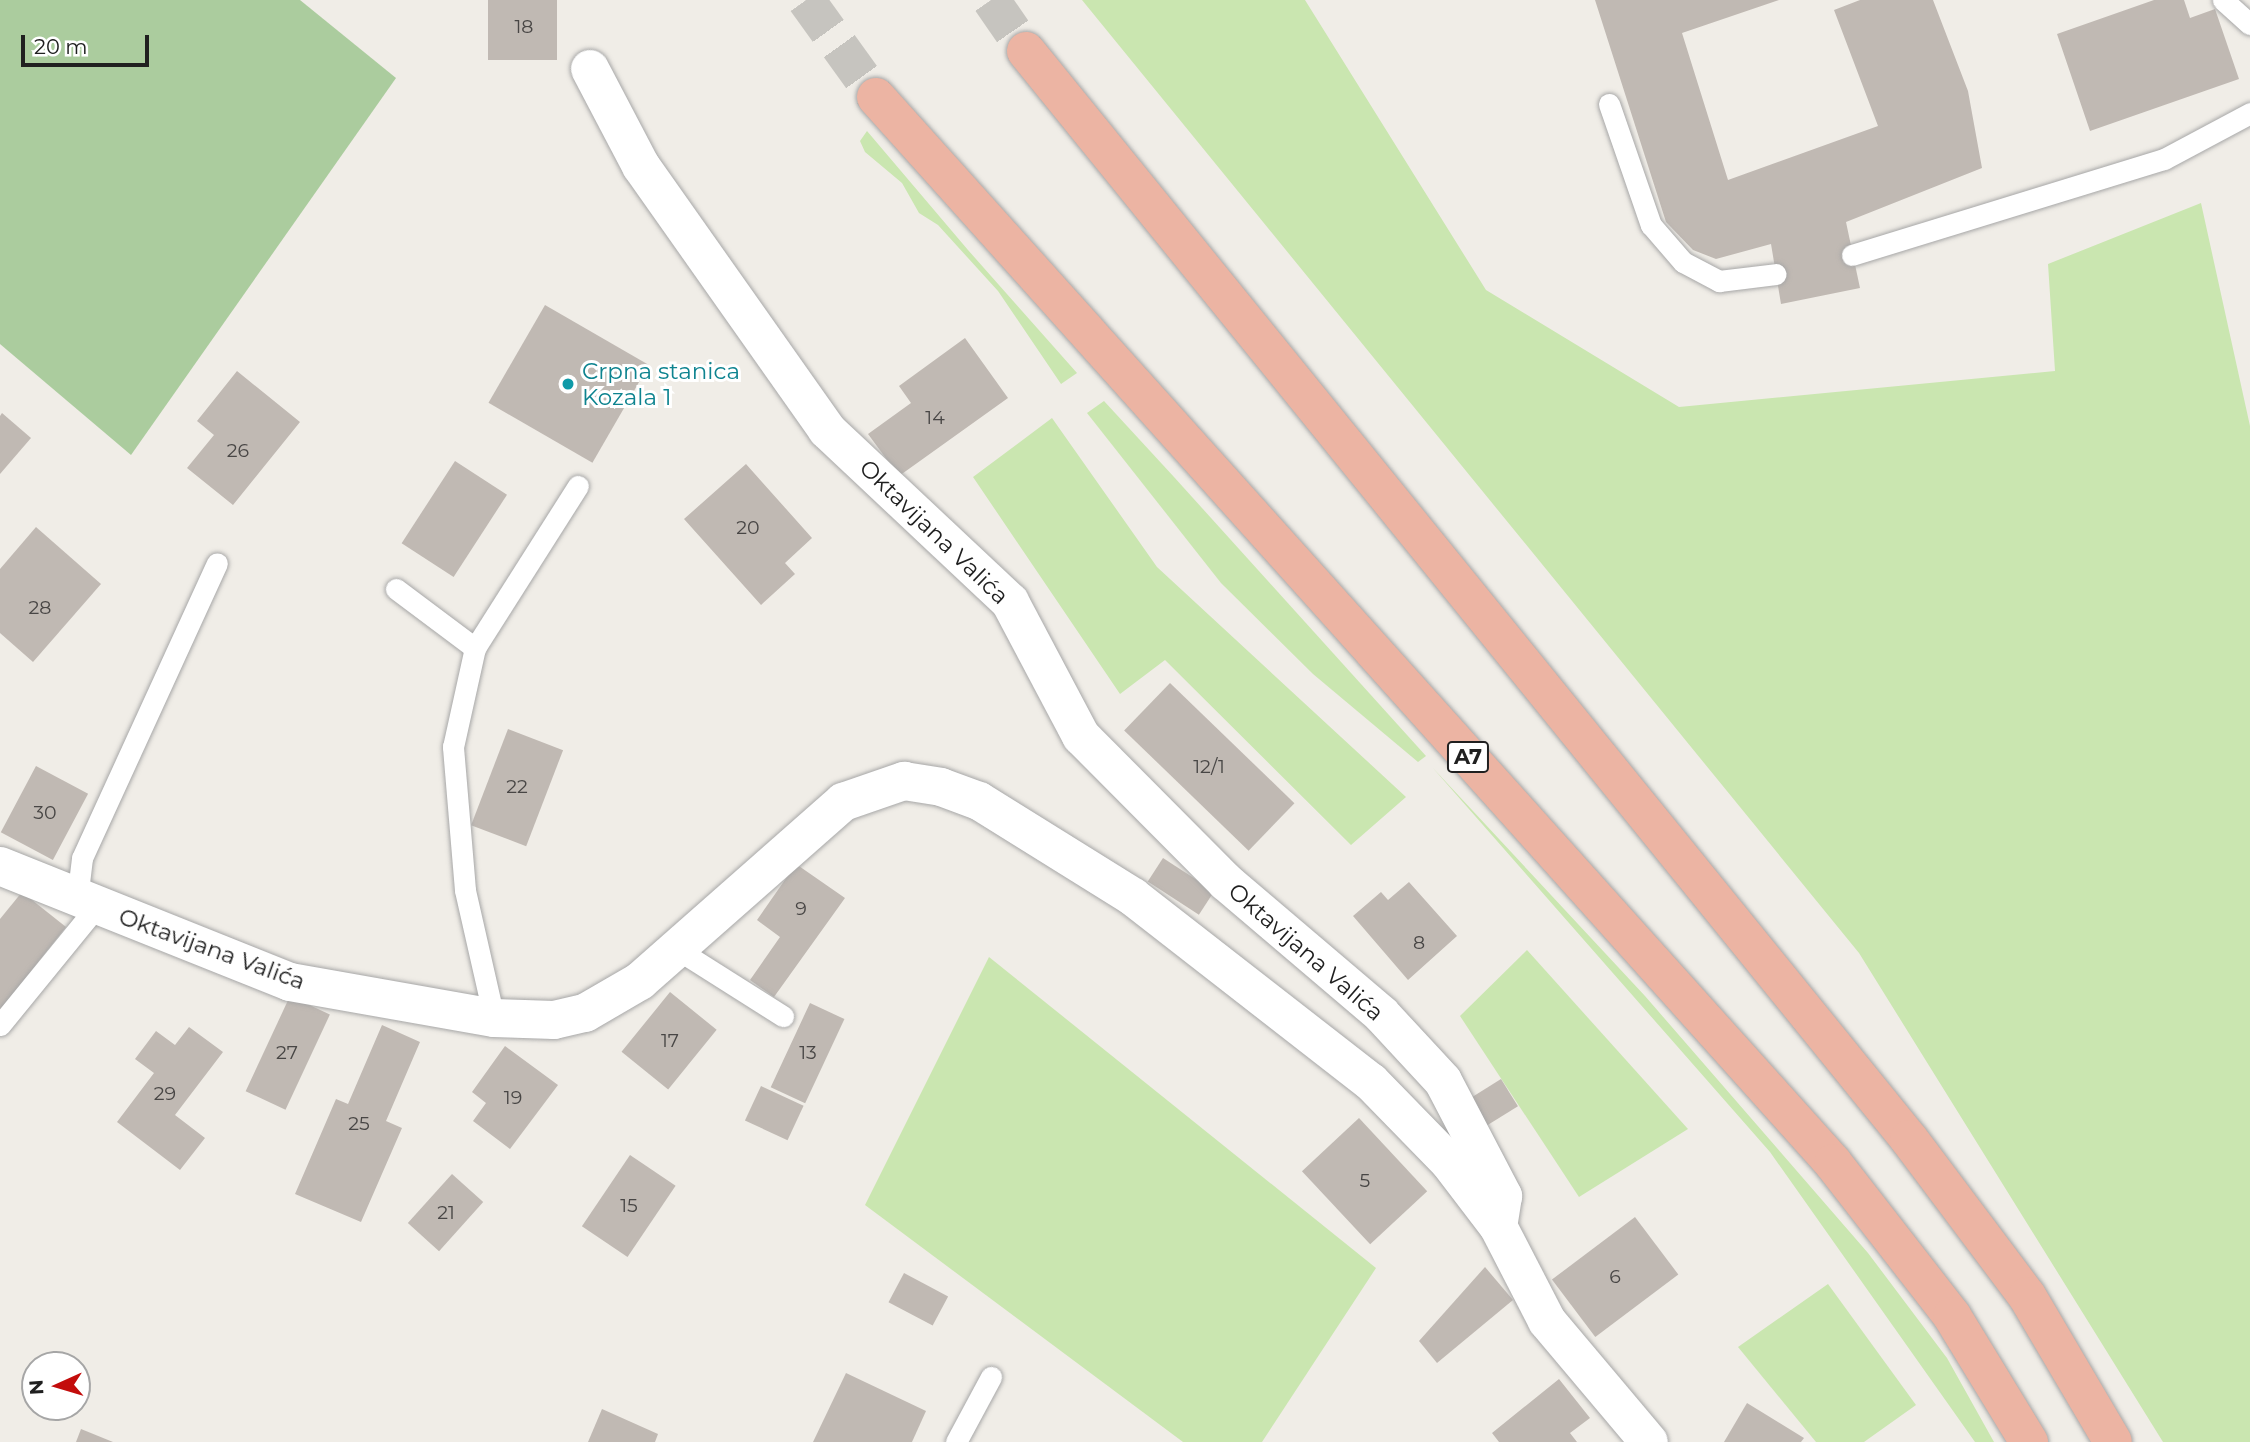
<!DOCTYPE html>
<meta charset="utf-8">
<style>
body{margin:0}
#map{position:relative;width:2250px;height:1442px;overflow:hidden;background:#f0ede7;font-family:Montserrat,sans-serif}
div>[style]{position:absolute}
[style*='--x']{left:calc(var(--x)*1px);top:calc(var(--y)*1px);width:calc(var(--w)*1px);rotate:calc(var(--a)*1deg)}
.grass>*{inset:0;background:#cae6b0}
.forest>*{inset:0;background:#abcc9e}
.building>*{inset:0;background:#c0b9b3;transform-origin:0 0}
.trunk-tunnel>*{height:38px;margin-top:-19px;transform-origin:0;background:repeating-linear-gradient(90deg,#c6c4bf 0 38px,transparent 0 57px)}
.roads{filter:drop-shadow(0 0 2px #a7a7a7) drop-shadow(0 0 2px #a7a7a7)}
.service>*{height:21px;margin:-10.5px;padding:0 10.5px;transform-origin:10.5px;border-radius:10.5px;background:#fff}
.minor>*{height:38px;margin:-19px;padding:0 19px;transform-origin:19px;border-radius:19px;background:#fff}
.trunk>*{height:38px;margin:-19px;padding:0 19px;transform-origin:19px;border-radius:19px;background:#ecb4a3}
.dots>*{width:19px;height:19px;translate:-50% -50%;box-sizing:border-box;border:4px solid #fff;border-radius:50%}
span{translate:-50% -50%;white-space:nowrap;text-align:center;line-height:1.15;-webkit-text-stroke:6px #fff;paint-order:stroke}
.number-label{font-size:19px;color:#484645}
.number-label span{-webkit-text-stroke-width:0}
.shield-label span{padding:2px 5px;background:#fff;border:2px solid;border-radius:5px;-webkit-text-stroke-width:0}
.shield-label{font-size:21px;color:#202020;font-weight:700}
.culture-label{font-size:23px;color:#0d838f}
.left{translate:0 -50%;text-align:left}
.street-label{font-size:23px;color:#202020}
.north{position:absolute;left:21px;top:1351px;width:70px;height:70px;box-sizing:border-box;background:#fff;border:2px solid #a6a6a6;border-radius:50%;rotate:266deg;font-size:19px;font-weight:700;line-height:28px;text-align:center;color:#202020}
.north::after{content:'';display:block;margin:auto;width:24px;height:32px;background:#c30d0c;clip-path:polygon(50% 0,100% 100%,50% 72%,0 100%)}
.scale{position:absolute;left:21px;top:35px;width:128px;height:32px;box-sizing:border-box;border:4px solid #202020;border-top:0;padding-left:9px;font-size:21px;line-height:24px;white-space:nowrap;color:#202020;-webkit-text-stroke:5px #fff;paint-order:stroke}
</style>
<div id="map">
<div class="grass">
<div style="clip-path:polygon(1082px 0,1305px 0,1486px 290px,1679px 407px,2055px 371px,2048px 264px,2201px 203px,2250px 426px,2250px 1442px,2163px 1442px,1859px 953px)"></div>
<div style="clip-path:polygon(867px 131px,968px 250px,1077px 373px,1061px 384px,998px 291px,938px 225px,919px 213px,902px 183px,865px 152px,860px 141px)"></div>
<div style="clip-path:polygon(1104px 401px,1174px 477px,1426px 756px,1418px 762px,1313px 674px,1221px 583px,1087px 413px)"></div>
<div style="clip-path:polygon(1052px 418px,1157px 567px,1406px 797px,1351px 845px,1165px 660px,1120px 694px,973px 477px)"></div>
<div style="clip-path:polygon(1432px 767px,1645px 996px,1868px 1253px,1947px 1358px,1994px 1442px,1975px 1442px,1770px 1152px)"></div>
<div style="clip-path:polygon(1527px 950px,1688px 1129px,1579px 1197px,1460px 1016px)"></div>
<div style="clip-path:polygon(989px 957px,1376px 1268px,1262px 1442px,1183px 1442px,865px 1205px)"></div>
<div style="clip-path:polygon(1828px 1284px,1916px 1405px,1864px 1442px,1816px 1442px,1738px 1347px)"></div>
</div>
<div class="forest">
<div style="clip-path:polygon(0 0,300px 0,396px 78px,131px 455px,0 344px)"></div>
</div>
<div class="building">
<div style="left:488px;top:0;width:69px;height:60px"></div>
<div style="clip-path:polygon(1595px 0,1779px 0,1682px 33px,1728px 180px,1878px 126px,1834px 10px,1860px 0,1933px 0,1968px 91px,1982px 168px,1846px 222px,1860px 288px,1781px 304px,1771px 244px,1716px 259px,1693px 250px,1666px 222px)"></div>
<div style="clip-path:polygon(2154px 0,2184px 0,2190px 18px,2215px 9px,2239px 79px,2090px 131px,2057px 34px)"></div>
<div style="left:545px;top:305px;width:120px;height:113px;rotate:30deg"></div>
<div style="clip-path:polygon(965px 338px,1008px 398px,899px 476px,868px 434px,911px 403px,899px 386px)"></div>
<div style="clip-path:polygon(237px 371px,300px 422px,233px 505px,187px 468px,214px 435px,197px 421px)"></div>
<div style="clip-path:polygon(2px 413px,31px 438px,0 474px,0 416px)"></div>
<div style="left:455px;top:461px;width:62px;height:98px;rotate:33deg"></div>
<div style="clip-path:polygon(746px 464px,812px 538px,785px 563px,795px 574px,761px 605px,684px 519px)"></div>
<div style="clip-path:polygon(36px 527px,101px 584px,33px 662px,0 633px,0 569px)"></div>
<div style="left:1170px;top:683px;width:173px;height:66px;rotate:44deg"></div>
<div style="left:508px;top:729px;width:59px;height:103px;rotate:21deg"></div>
<div style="left:36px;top:766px;width:59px;height:75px;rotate:28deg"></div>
<div style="left:1163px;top:858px;width:61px;height:28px;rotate:33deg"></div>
<div style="clip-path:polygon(796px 864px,845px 898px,774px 997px,750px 980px,780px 937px,757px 920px)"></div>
<div style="clip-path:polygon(1409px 882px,1457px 936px,1408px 980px,1353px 916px,1381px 892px,1388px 900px)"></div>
<div style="clip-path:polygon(22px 892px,66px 927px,0 1010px,0 919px)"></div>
<div style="left:670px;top:992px;width:60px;height:77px;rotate:39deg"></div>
<div style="left:290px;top:996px;width:44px;height:105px;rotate:25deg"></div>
<div style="left:810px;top:1003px;width:38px;height:93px;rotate:25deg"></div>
<div style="clip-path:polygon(382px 1025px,420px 1042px,386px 1121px,402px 1128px,361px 1222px,295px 1194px,336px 1099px,348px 1104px)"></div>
<div style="clip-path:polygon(189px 1027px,223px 1052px,175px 1115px,205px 1138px,180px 1170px,117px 1122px,154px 1073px,135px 1059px,156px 1031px,175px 1045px)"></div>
<div style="clip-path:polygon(505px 1046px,558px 1085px,510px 1149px,473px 1121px,486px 1103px,472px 1092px)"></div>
<div style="left:1501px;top:1079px;width:32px;height:40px;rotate:58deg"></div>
<div style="left:761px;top:1086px;width:47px;height:38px;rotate:25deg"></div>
<div style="left:1359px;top:1118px;width:100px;height:78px;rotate:47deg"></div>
<div style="left:630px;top:1155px;width:55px;height:86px;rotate:34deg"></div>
<div style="left:452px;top:1174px;width:42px;height:66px;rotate:42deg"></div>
<div style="left:1635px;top:1217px;width:72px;height:104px;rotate:53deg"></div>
<div style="clip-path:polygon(1485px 1267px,1513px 1300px,1437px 1363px,1419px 1341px)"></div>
<div style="left:904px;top:1273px;width:50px;height:33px;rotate:28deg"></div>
<div style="clip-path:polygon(846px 1373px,926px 1411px,912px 1442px,813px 1442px)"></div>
<div style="clip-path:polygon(1559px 1379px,1590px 1418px,1570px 1433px,1577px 1442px,1499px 1442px,1492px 1433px)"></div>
<div style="clip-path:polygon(1747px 1403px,1804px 1438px,1801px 1442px,1724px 1442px)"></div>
<div style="clip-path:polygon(602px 1409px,658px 1434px,655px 1442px,588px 1442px)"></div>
<div style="clip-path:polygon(81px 1429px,113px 1442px,76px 1442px)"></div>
</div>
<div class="trunk-tunnel">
<div style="--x:806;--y:0;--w:120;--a:54.2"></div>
<div style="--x:991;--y:0;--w:62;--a:55.5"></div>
</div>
<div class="roads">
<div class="service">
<div style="--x:2223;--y:0;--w:36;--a:42"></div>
<div style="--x:1609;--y:104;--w:128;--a:70.9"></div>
<div style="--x:1651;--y:225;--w:49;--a:49.1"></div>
<div style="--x:1683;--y:262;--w:41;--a:27.8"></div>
<div style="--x:1719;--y:281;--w:57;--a:-7"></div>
<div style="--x:1852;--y:255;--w:326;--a:-17.1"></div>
<div style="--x:2164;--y:159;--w:98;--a:-28.1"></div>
<div style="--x:396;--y:589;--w:99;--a:36.8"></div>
<div style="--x:77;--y:899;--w:41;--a:-83"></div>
<div style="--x:82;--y:858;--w:324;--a:-65.4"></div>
<div style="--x:680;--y:951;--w:122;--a:32.3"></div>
<div style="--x:494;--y:1018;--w:131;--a:-102.8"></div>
<div style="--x:465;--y:890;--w:144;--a:-94.8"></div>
<div style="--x:453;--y:747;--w:101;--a:-77.5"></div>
<div style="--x:475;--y:648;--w:192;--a:-57.6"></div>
<div style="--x:0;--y:1025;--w:154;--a:-50.8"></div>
<div style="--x:956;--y:1442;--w:74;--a:-61.7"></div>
</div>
<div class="minor">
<div style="--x:590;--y:69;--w:110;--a:62.3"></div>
<div style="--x:641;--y:166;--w:323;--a:54.8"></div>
<div style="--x:827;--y:430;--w:251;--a:43.2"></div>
<div style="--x:1010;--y:602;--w:152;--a:62.1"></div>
<div style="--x:1081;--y:736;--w:206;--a:45.2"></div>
<div style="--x:1226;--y:882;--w:204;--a:40.4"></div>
<div style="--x:1381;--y:1014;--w:91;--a:47.2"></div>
<div style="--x:1443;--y:1081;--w:130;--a:62.4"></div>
<div style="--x:1503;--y:1196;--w:25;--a:99"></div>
<div style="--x:0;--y:866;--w:312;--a:21.8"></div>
<div style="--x:290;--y:982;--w:207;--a:10"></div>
<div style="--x:494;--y:1018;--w:60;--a:1.9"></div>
<div style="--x:554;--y:1020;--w:32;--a:-13"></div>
<div style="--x:585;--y:1013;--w:64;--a:-30.2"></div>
<div style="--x:640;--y:981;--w:271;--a:-41.4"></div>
<div style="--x:843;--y:802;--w:65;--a:-19"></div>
<div style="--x:904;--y:781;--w:37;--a:9"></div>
<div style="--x:941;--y:787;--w:40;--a:20.2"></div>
<div style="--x:979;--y:801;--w:181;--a:31.9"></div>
<div style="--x:1133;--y:897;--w:301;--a:37.9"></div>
<div style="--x:1371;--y:1082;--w:112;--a:45.7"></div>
<div style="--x:1449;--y:1162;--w:81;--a:52.6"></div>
<div style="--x:1498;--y:1226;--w:107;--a:62.7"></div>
<div style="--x:1547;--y:1321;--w:158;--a:49.9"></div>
</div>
<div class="trunk">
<div style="--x:1026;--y:51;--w:1401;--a:50.94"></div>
<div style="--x:1909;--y:1139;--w:196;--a:53.1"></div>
<div style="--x:2027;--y:1296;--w:169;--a:59.5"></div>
<div style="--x:876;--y:97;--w:1433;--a:48.08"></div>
<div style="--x:1833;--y:1163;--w:194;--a:52.1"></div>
<div style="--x:1952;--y:1316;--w:148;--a:58.6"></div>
</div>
</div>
<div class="dots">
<div style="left:568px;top:384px;background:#0f9aa8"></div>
</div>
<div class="number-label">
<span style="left:524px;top:27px">18</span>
<span style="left:935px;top:418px">14</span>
<span style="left:238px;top:451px">26</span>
<span style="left:748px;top:528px">20</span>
<span style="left:40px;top:608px">28</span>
<span style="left:1209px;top:767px">12/1</span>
<span style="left:517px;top:787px">22</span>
<span style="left:45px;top:813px">30</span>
<span style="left:801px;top:909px">9</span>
<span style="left:1419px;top:943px">8</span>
<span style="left:670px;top:1041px">17</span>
<span style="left:287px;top:1053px">27</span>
<span style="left:808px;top:1053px">13</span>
<span style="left:165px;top:1094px">29</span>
<span style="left:513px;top:1098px">19</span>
<span style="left:359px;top:1124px">25</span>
<span style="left:1365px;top:1181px">5</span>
<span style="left:629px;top:1206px">15</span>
<span style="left:446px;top:1213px">21</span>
<span style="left:1615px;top:1277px">6</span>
</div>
<div class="shield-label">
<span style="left:1468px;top:757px">A7</span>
</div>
<div class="culture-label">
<span class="left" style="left:582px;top:384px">Crpna stanica<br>Kozala 1</span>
</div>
<div class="street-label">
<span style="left:934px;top:532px;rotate:44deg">Oktavijana Valića</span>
<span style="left:212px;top:949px;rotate:20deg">Oktavijana Valića</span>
<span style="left:1306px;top:952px;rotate:41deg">Oktavijana Valića</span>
</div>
<div class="north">N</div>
<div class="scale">20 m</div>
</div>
